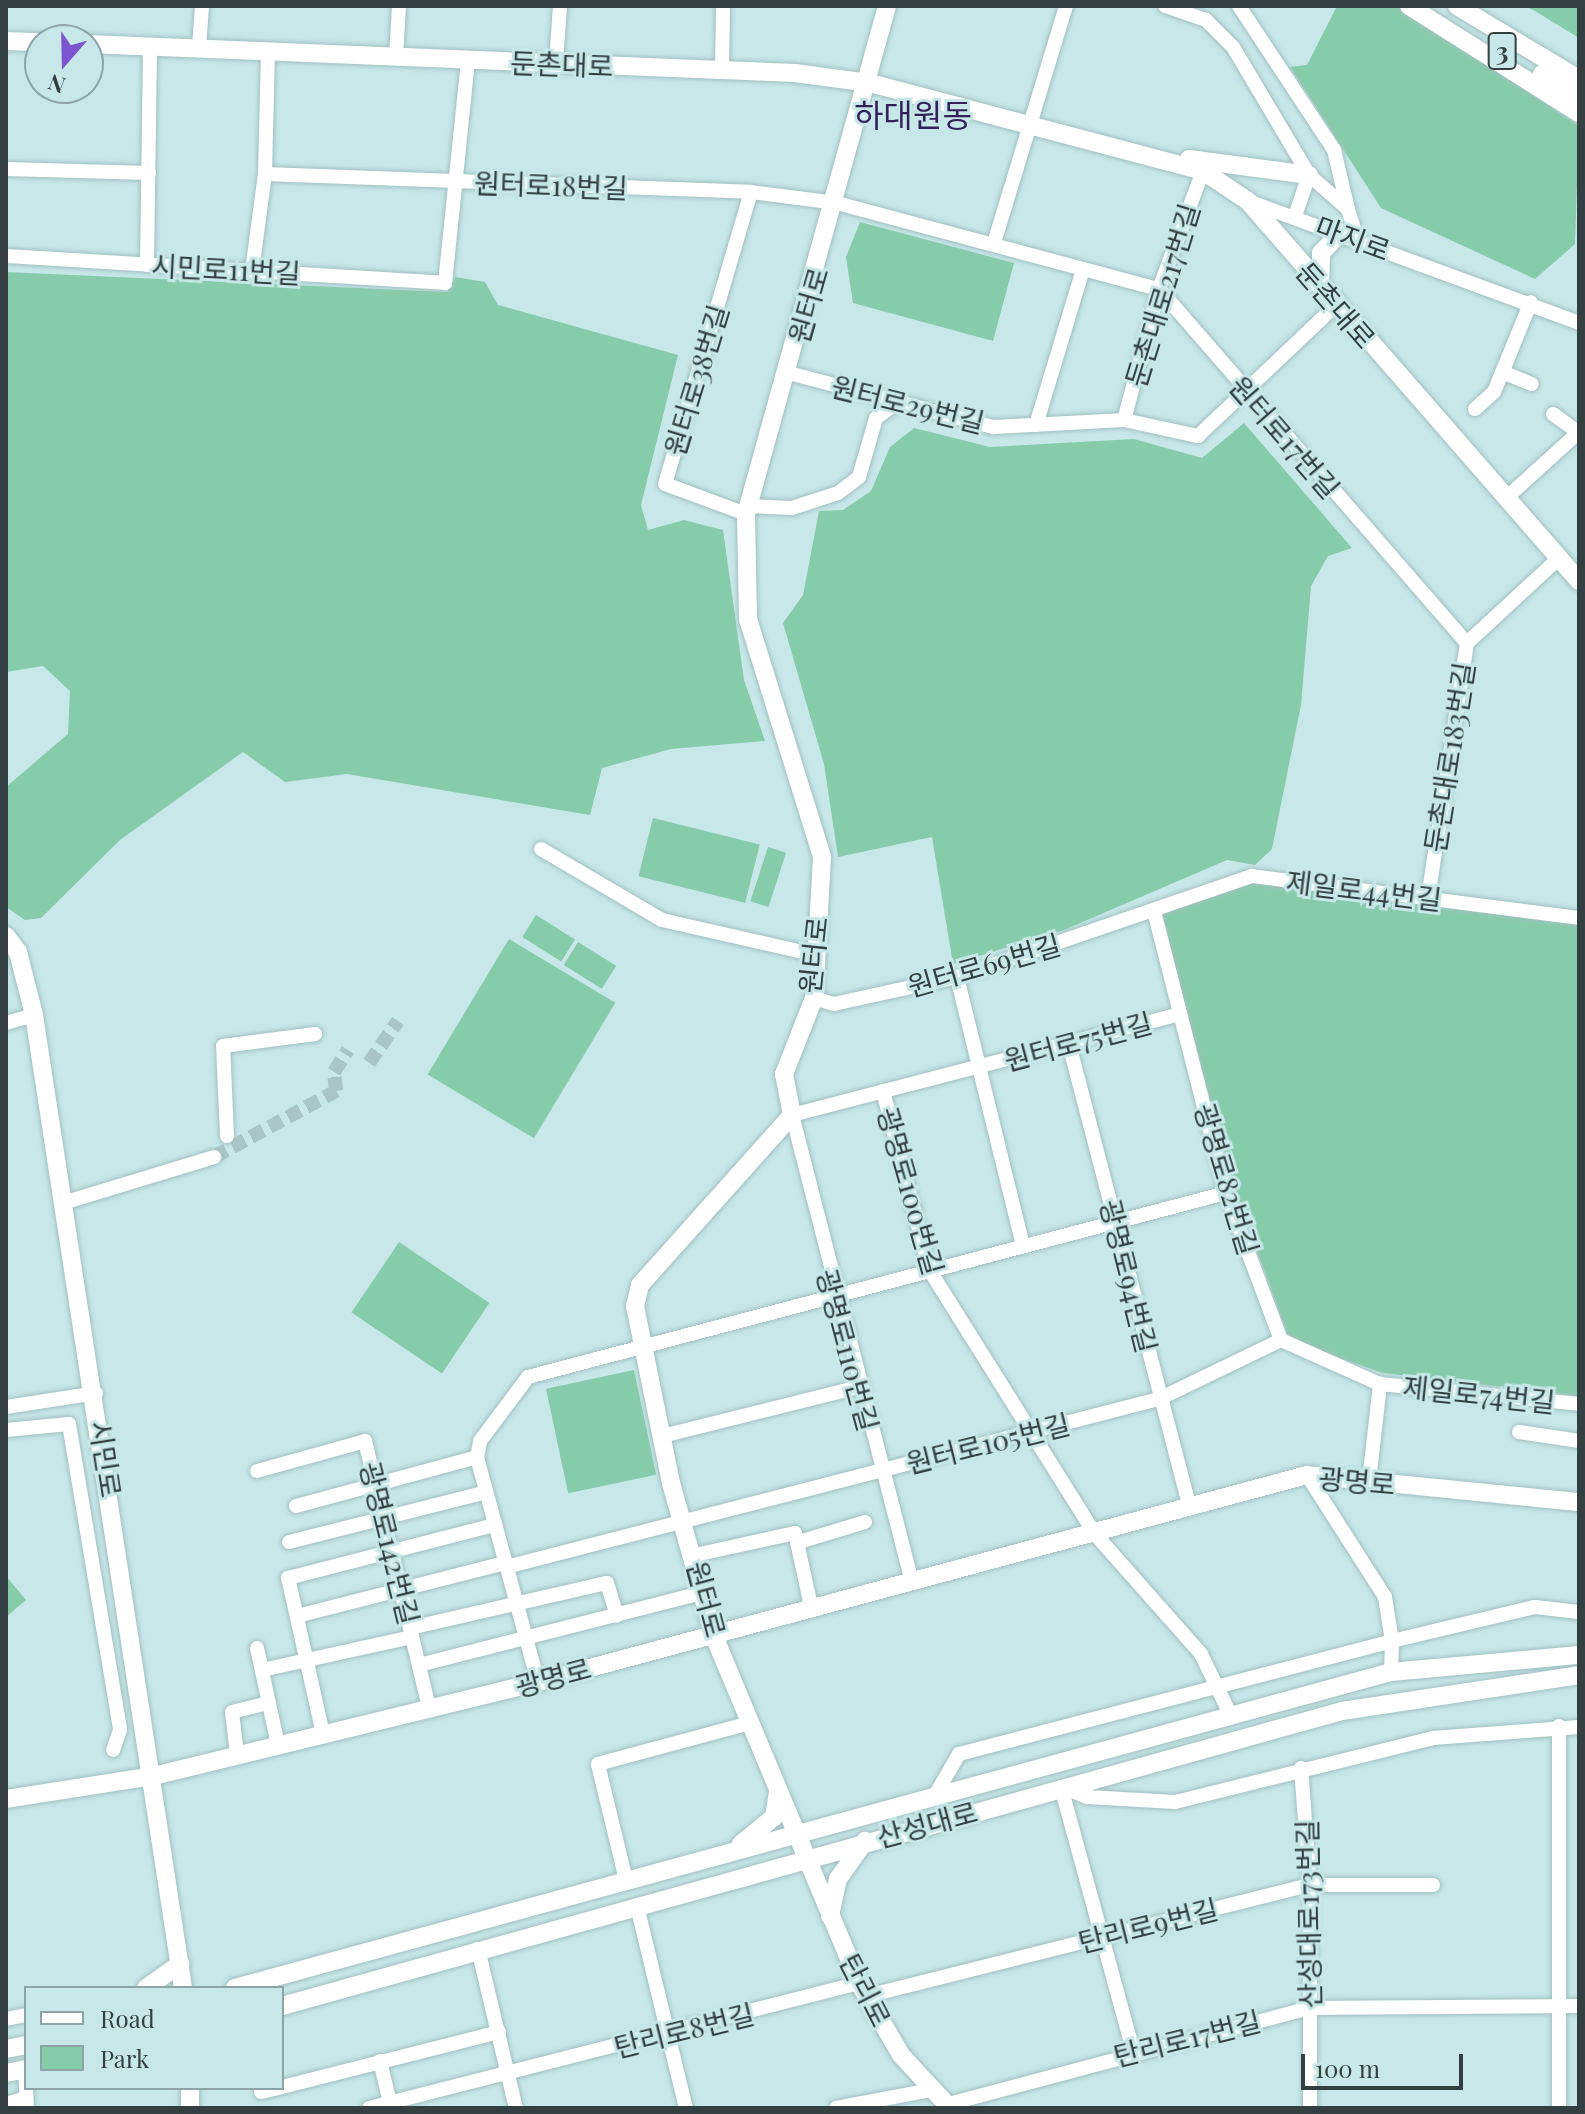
<!DOCTYPE html>
<meta charset="utf-8">
<style>
body{margin:0}
#map{position:relative;width:1585px;height:2114px;overflow:hidden;background:#c7e7e9;font-family:"Playfair Display","Noto Sans KR",serif}
div>[style]{position:absolute}
[style*='--x']{left:calc(var(--x)*1px);top:calc(var(--y)*1px);width:calc(var(--w)*1px);rotate:calc(var(--a)*1deg)}
.green>*{inset:0;background:#87ccaa;transform-origin:0 0}
.minor-tunnel>*{height:14px;margin-top:-7px;transform-origin:0;background:repeating-linear-gradient(90deg,#a9c5c7 0 14px,transparent 0 21px)}
.roads{filter:drop-shadow(0 0 2px #a1c0c1) drop-shadow(0 0 2px #a1c0c1)}
.minor>*{height:14px;margin:-7px;padding:0 7px;transform-origin:7px;border-radius:7px;background:#fff}
.major>*{height:18px;margin:-9px;padding:0 9px;transform-origin:9px;border-radius:9px;background:#fff}
span{translate:-50% -50%;white-space:nowrap;text-align:center;line-height:1.15;-webkit-text-stroke:6px #c7e7e9;paint-order:stroke}
.shield-label span{padding:2px 6px;background:#c7e7e9;border:2px solid;border-radius:6px;-webkit-text-stroke-width:0}
.shield-label{font-size:26px;color:#333f40;font-weight:700}
.street-label{font-size:28px;color:#333f40}
.quarter-label{font-size:32px;color:#34215c}
.frame{position:absolute;inset:0;border:8px solid #333f40;pointer-events:none}
.legend{position:absolute;left:24px;top:1986px;width:260px;height:104px;box-sizing:border-box;background:#c7e7e9;border:2px solid #8ca4a5;margin:0;padding:10px 14px;list-style:none;font-size:24px;color:#333f40}
.legend li{display:flex;align-items:center;gap:16px;height:40px}
.legend b{width:40px;border:2px solid #8ca4a5}
.north{position:absolute;left:24px;top:24px;width:80px;height:80px;box-sizing:border-box;background:#c7e7e9;border:2px solid #8ca4a5;border-radius:50%;rotate:200deg;font-size:22px;font-weight:700;line-height:32px;text-align:center;color:#333f40}
.north::after{content:'';display:block;margin:auto;width:28px;height:36px;background:#7c55cf;clip-path:polygon(50% 0,100% 100%,50% 72%,0 100%)}
.scale{position:absolute;left:1301px;top:2054px;width:162px;height:36px;box-sizing:border-box;border:4px solid #333f40;border-top:0;padding-left:10px;font-size:24px;line-height:28px;white-space:nowrap;color:#333f40;-webkit-text-stroke:6px #c7e7e9;paint-order:stroke}
</style>
<div id="map">
<div class="green">
<div style="clip-path:polygon(1337px 6px,1401px 6px,1579px 126px,1575px 244px,1535px 279px,1381px 208px,1290px 67px,1307px 65px)"></div>
<div style="clip-path:polygon(1524px 6px,1579px 6px,1579px 38px,1535px 11px)"></div>
<div style="clip-path:polygon(860px 222px,1014px 263px,993px 341px,853px 303px,846px 257px)"></div>
<div style="clip-path:polygon(6px 272px,447px 292px,455px 277px,485px 282px,498px 305px,678px 355px,641px 505px,648px 530px,684px 520px,723px 530px,744px 680px,765px 741px,671px 749px,602px 768px,590px 815px,347px 774px,285px 782px,243px 752px,120px 840px,41px 918px,25px 920px,6px 907px,6px 787px,68px 734px,70px 691px,43px 666px,6px 672px)"></div>
<div style="clip-path:polygon(1244px 423px,1352px 548px,1328px 556px,1311px 586px,1301px 705px,1272px 849px,1255px 865px,1227px 860px,1064px 930px,953px 964px,932px 837px,838px 857px,824px 764px,783px 623px,803px 595px,819px 511px,843px 510px,871px 491px,890px 447px,914px 428px,990px 447px,1134px 439px,1202px 458px)"></div>
<div style="left:653px;top:818px;width:110px;height:60px;rotate:14deg"></div>
<div style="left:768px;top:847px;width:19px;height:57px;rotate:18deg"></div>
<div style="clip-path:polygon(1252px 876px,1579px 920px,1579px 1396px,1383px 1373px,1290px 1341px,1233px 1185px,1160px 914px)"></div>
<div style="left:536px;top:915px;width:46px;height:26px;rotate:32deg"></div>
<div style="left:509px;top:939px;width:124px;height:158px;rotate:31deg"></div>
<div style="left:578px;top:942px;width:45px;height:27px;rotate:32deg"></div>
<div style="left:399px;top:1242px;width:109px;height:85px;rotate:34deg"></div>
<div style="left:634px;top:1370px;width:107px;height:90px;rotate:78deg"></div>
<div style="clip-path:polygon(6px 1576px,26px 1600px,6px 1617px)"></div>
</div>
<div class="minor-tunnel">
<div style="--x:369;--y:1063;--w:51;--a:-55.4"></div>
<div style="--x:214;--y:1157;--w:139;--a:-28.4"></div>
<div style="--x:336;--y:1091;--w:19;--a:-96"></div>
<div style="--x:334;--y:1072;--w:26;--a:-58"></div>
</div>
<div class="roads">
<div class="minor">
<div style="--x:1165;--y:6;--w:43;--a:18.9"></div>
<div style="--x:1206;--y:20;--w:38;--a:45"></div>
<div style="--x:1233;--y:47;--w:149;--a:59.3"></div>
<div style="--x:1309;--y:175;--w:43;--a:108.9"></div>
<div style="--x:1239;--y:6;--w:173;--a:56.6"></div>
<div style="--x:1334;--y:150;--w:61;--a:76.7"></div>
<div style="--x:199;--y:48;--w:42;--a:-85.9"></div>
<div style="--x:396;--y:57;--w:51;--a:-86.6"></div>
<div style="--x:556;--y:63;--w:57;--a:-86"></div>
<div style="--x:722;--y:70;--w:64;--a:-89.1"></div>
<div style="--x:6;--y:169;--w:143;--a:1.6"></div>
<div style="--x:265;--y:174;--w:486;--a:2.1"></div>
<div style="--x:751;--y:192;--w:87;--a:7.3"></div>
<div style="--x:837;--y:203;--w:333;--a:15"></div>
<div style="--x:1159;--y:289;--w:469;--a:49"></div>
<div style="--x:1309;--y:175;--w:52;--a:41.1"></div>
<div style="--x:1348;--y:209;--w:31;--a:73"></div>
<div style="--x:1248;--y:201;--w:353;--a:20.2"></div>
<div style="--x:994;--y:243;--w:248;--a:-73.1"></div>
<div style="--x:6;--y:256;--w:440;--a:3.5"></div>
<div style="--x:445;--y:283;--w:224;--a:-84.1"></div>
<div style="--x:147;--y:265;--w:218;--a:-89.2"></div>
<div style="--x:252;--y:271;--w:98;--a:-82.4"></div>
<div style="--x:265;--y:174;--w:122;--a:-88.6"></div>
<div style="--x:1502;--y:372;--w:32;--a:22"></div>
<div style="--x:789;--y:373;--w:212;--a:14.8"></div>
<div style="--x:994;--y:427;--w:130;--a:-3.1"></div>
<div style="--x:1124;--y:420;--w:76;--a:12.2"></div>
<div style="--x:1198;--y:436;--w:190;--a:-43.5"></div>
<div style="--x:1475;--y:409;--w:25;--a:-42"></div>
<div style="--x:1494;--y:392;--w:97;--a:-67.7"></div>
<div style="--x:1553;--y:414;--w:32;--a:36"></div>
<div style="--x:1124;--y:420;--w:136;--a:-75"></div>
<div style="--x:1159;--y:289;--w:126;--a:-69.6"></div>
<div style="--x:1036;--y:425;--w:163;--a:-73.2"></div>
<div style="--x:1505;--y:499;--w:100;--a:-42.2"></div>
<div style="--x:748;--y:506;--w:44;--a:2.6"></div>
<div style="--x:792;--y:508;--w:48;--a:-18.1"></div>
<div style="--x:838;--y:493;--w:26;--a:-37"></div>
<div style="--x:859;--y:477;--w:61;--a:-73.9"></div>
<div style="--x:876;--y:418;--w:24;--a:-36"></div>
<div style="--x:746;--y:514;--w:86;--a:-159.7"></div>
<div style="--x:665;--y:484;--w:304;--a:-73.6"></div>
<div style="--x:541;--y:849;--w:140;--a:30.4"></div>
<div style="--x:662;--y:920;--w:158;--a:12.8"></div>
<div style="--x:1428;--y:898;--w:258;--a:-81.3"></div>
<div style="--x:1467;--y:643;--w:124;--a:-42.7"></div>
<div style="--x:1154;--y:911;--w:291;--a:75.7"></div>
<div style="--x:1226;--y:1193;--w:157;--a:69.5"></div>
<div style="--x:1281;--y:1340;--w:108;--a:24"></div>
<div style="--x:1380;--y:1384;--w:200;--a:5.7"></div>
<div style="--x:957;--y:977;--w:276;--a:76.2"></div>
<div style="--x:814;--y:998;--w:21;--a:17"></div>
<div style="--x:834;--y:1004;--w:126;--a:-12.4"></div>
<div style="--x:957;--y:977;--w:312;--a:-18.9"></div>
<div style="--x:1252;--y:876;--w:330;--a:7.3"></div>
<div style="--x:6;--y:1023;--w:29;--a:-16"></div>
<div style="--x:1069;--y:1044;--w:479;--a:75.4"></div>
<div style="--x:883;--y:1091;--w:186;--a:75.4"></div>
<div style="--x:930;--y:1271;--w:310;--a:57.9"></div>
<div style="--x:1095;--y:1534;--w:160;--a:48.5"></div>
<div style="--x:1201;--y:1654;--w:69;--a:64.2"></div>
<div style="--x:227;--y:1136;--w:90;--a:-92.5"></div>
<div style="--x:223;--y:1046;--w:93;--a:-7.4"></div>
<div style="--x:63;--y:1203;--w:158;--a:-16.9"></div>
<div style="--x:6;--y:1407;--w:91;--a:-8.8"></div>
<div style="--x:6;--y:1430;--w:63;--a:-5.4"></div>
<div style="--x:69;--y:1424;--w:310;--a:80.5"></div>
<div style="--x:120;--y:1730;--w:21;--a:109"></div>
<div style="--x:1519;--y:1432;--w:61;--a:8.5"></div>
<div style="--x:662;--y:1436;--w:202;--a:-14"></div>
<div style="--x:257;--y:1471;--w:112;--a:-15.5"></div>
<div style="--x:365;--y:1441;--w:275;--a:76.5"></div>
<div style="--x:1369;--y:1481;--w:98;--a:-83.5"></div>
<div style="--x:296;--y:1506;--w:188;--a:-15.1"></div>
<div style="--x:289;--y:1542;--w:203;--a:-14.2"></div>
<div style="--x:799;--y:1542;--w:69;--a:-16.9"></div>
<div style="--x:695;--y:1555;--w:102;--a:-12.4"></div>
<div style="--x:795;--y:1533;--w:79;--a:77.6"></div>
<div style="--x:506;--y:1567;--w:674;--a:-14.43"></div>
<div style="--x:1159;--y:1399;--w:136;--a:-25.8"></div>
<div style="--x:912;--y:1582;--w:482;--a:-104.4"></div>
<div style="--x:792;--y:1115;--w:401;--a:-14.6"></div>
<div style="--x:297;--y:1616;--w:215;--a:-14.3"></div>
<div style="--x:410;--y:1628;--w:202;--a:-12.9"></div>
<div style="--x:607;--y:1583;--w:34;--a:73"></div>
<div style="--x:257;--y:1648;--w:99;--a:77.8"></div>
<div style="--x:419;--y:1665;--w:295;--a:-14.3"></div>
<div style="--x:262;--y:1670;--w:154;--a:-12.4"></div>
<div style="--x:1391;--y:1672;--w:31;--a:-88"></div>
<div style="--x:1392;--y:1641;--w:147;--a:-13.4"></div>
<div style="--x:1535;--y:1607;--w:44;--a:6.5"></div>
<div style="--x:538;--y:1682;--w:233;--a:-105.2"></div>
<div style="--x:477;--y:1457;--w:16;--a:-79"></div>
<div style="--x:480;--y:1441;--w:80;--a:-53.1"></div>
<div style="--x:528;--y:1377;--w:722;--a:-14.77"></div>
<div style="--x:1559;--y:1726;--w:382;--a:90"></div>
<div style="--x:323;--y:1734;--w:160;--a:-102.6"></div>
<div style="--x:288;--y:1578;--w:214;--a:-14.4"></div>
<div style="--x:237;--y:1755;--w:43;--a:-96.6"></div>
<div style="--x:232;--y:1712;--w:38;--a:-14"></div>
<div style="--x:1301;--y:1768;--w:117;--a:85.6"></div>
<div style="--x:1310;--y:1885;--w:223;--a:90"></div>
<div style="--x:1061;--y:1787;--w:274;--a:74.7"></div>
<div style="--x:1062;--y:1787;--w:27;--a:22"></div>
<div style="--x:1087;--y:1797;--w:88;--a:3.3"></div>
<div style="--x:1175;--y:1802;--w:266;--a:-13.9"></div>
<div style="--x:1433;--y:1738;--w:146;--a:-4.3"></div>
<div style="--x:934;--y:1797;--w:50;--a:-59.8"></div>
<div style="--x:959;--y:1754;--w:448;--a:-14.6"></div>
<div style="--x:1392;--y:1641;--w:45;--a:-99"></div>
<div style="--x:1385;--y:1597;--w:145;--a:-122.6"></div>
<div style="--x:626;--y:1880;--w:119;--a:-103.6"></div>
<div style="--x:598;--y:1764;--w:157;--a:-15.1"></div>
<div style="--x:637;--y:1906;--w:208;--a:76.4"></div>
<div style="--x:478;--y:1949;--w:163;--a:76.6"></div>
<div style="--x:867;--y:1996;--w:457;--a:-14.1"></div>
<div style="--x:1310;--y:1885;--w:123;--a:0"></div>
<div style="--x:6;--y:2019;--w:20;--a:-11"></div>
<div style="--x:380;--y:2061;--w:43;--a:76.6"></div>
<div style="--x:25;--y:2069;--w:39;--a:87"></div>
<div style="--x:282;--y:2087;--w:224;--a:-14.2"></div>
<div style="--x:261;--y:2092;--w:18;--a:-13"></div>
<div style="--x:6;--y:2104;--w:21;--a:-17"></div>
<div style="--x:945;--y:2105;--w:377;--a:-14.9"></div>
<div style="--x:1309;--y:2008;--w:270;--a:-0.4"></div>
<div style="--x:369;--y:2108;--w:506;--a:-14.31"></div>
<div style="--x:836;--y:2108;--w:97;--a:-10.7"></div>
</div>
<div class="major">
<div style="--x:887;--y:6;--w:527;--a:105.51"></div>
<div style="--x:746;--y:514;--w:105;--a:88.9"></div>
<div style="--x:748;--y:619;--w:249;--a:72.7"></div>
<div style="--x:822;--y:857;--w:141;--a:93.2"></div>
<div style="--x:814;--y:998;--w:82;--a:111.5"></div>
<div style="--x:784;--y:1074;--w:42;--a:79"></div>
<div style="--x:792;--y:1115;--w:228;--a:131.8"></div>
<div style="--x:640;--y:1285;--w:22;--a:103"></div>
<div style="--x:635;--y:1306;--w:181;--a:78.5"></div>
<div style="--x:671;--y:1483;--w:159;--a:74.3"></div>
<div style="--x:714;--y:1636;--w:376;--a:67.3"></div>
<div style="--x:859;--y:1983;--w:83;--a:59.7"></div>
<div style="--x:901;--y:2055;--w:72;--a:47.2"></div>
<div style="--x:1409;--y:6;--w:201;--a:32.2"></div>
<div style="--x:1457;--y:6;--w:142;--a:30.9"></div>
<div style="--x:6;--y:41;--w:34;--a:2"></div>
<div style="--x:88;--y:44;--w:708;--a:2.35"></div>
<div style="--x:795;--y:73;--w:76;--a:7.6"></div>
<div style="--x:870;--y:83;--w:344;--a:14.8"></div>
<div style="--x:1203;--y:171;--w:54;--a:33.7"></div>
<div style="--x:1248;--y:201;--w:504;--a:48.94"></div>
<div style="--x:1542;--y:74;--w:43;--a:29.6"></div>
<div style="--x:1189;--y:159;--w:121;--a:7.6"></div>
<div style="--x:1320;--y:286;--w:33;--a:-88"></div>
<div style="--x:1321;--y:253;--w:28;--a:-46"></div>
<div style="--x:6;--y:936;--w:20;--a:53"></div>
<div style="--x:18;--y:952;--w:65;--a:75.7"></div>
<div style="--x:34;--y:1015;--w:984;--a:81.29"></div>
<div style="--x:6;--y:1799;--w:149;--a:-8.9"></div>
<div style="--x:153;--y:1776;--w:396;--a:-13.7"></div>
<div style="--x:538;--y:1682;--w:796;--a:-15.07"></div>
<div style="--x:1307;--y:1475;--w:273;--a:5.7"></div>
<div style="--x:741;--y:1844;--w:43;--a:-39.3"></div>
<div style="--x:774;--y:1817;--w:26;--a:-81"></div>
<div style="--x:830;--y:1916;--w:38;--a:-78"></div>
<div style="--x:838;--y:1879;--w:47;--a:-54.6"></div>
<div style="--x:146;--y:1988;--w:42;--a:-35.2"></div>
<div style="--x:235;--y:1988;--w:1198;--a:-15.29"></div>
<div style="--x:1391;--y:1672;--w:189;--a:-5.2"></div>
<div style="--x:282;--y:2006;--w:1100;--a:-15.55"></div>
<div style="--x:1342;--y:1711;--w:240;--a:-8.6"></div>
<div style="--x:6;--y:2049;--w:20;--a:-11"></div>
<div style="--x:6;--y:2073;--w:20;--a:-11"></div>
<div style="--x:190;--y:2108;--w:20;--a:-90"></div>
</div>
</div>
<div class="shield-label">
<span style="left:1502px;top:51px">3</span>
</div>
<div class="street-label">
<span style="left:562px;top:64px;rotate:2deg">둔촌대로</span>
<span style="left:551px;top:185px;rotate:2deg">원터로18번길</span>
<span style="left:1353px;top:238px;rotate:20deg">마지로</span>
<span style="left:226px;top:269px;rotate:3deg">시민로11번길</span>
<span style="left:1162px;top:295px;rotate:-73deg">둔촌대로217번길</span>
<span style="left:808px;top:305px;rotate:-74deg">원터로</span>
<span style="left:1336px;top:305px;rotate:49deg">둔촌대로</span>
<span style="left:696px;top:380px;rotate:-73deg">원터로38번길</span>
<span style="left:908px;top:404px;rotate:14deg">원터로29번길</span>
<span style="left:1285px;top:437px;rotate:49deg">원터로17번길</span>
<span style="left:1449px;top:757px;rotate:-81deg">둔촌대로183번길</span>
<span style="left:1364px;top:890px;rotate:7deg">제일로44번길</span>
<span style="left:813px;top:955px;rotate:-84deg">원터로</span>
<span style="left:984px;top:965px;rotate:-16deg">원터로69번길</span>
<span style="left:1078px;top:1041px;rotate:-15deg">원터로75번길</span>
<span style="left:1227px;top:1179px;rotate:73deg">광명로82번길</span>
<span style="left:911px;top:1191px;rotate:74deg">광명로100번길</span>
<span style="left:1129px;top:1276px;rotate:76deg">광명로94번길</span>
<span style="left:848px;top:1350px;rotate:75deg">광명로110번길</span>
<span style="left:1479px;top:1394px;rotate:6deg">제일로74번길</span>
<span style="left:988px;top:1443px;rotate:-14deg">원터로105번길</span>
<span style="left:106px;top:1459px;rotate:81deg">시민로</span>
<span style="left:1357px;top:1481px;rotate:5deg">광명로</span>
<span style="left:390px;top:1543px;rotate:76deg">광명로142번길</span>
<span style="left:707px;top:1599px;rotate:75deg">원터로</span>
<span style="left:553px;top:1677px;rotate:-15deg">광명로</span>
<span style="left:927px;top:1824px;rotate:-15deg">산성대로</span>
<span style="left:1308px;top:1914px;rotate:-91deg">산성대로173번길</span>
<span style="left:1148px;top:1925px;rotate:-14deg">탄리로9번길</span>
<span style="left:866px;top:1990px;rotate:63deg">탄리로</span>
<span style="left:684px;top:2030px;rotate:-14deg">탄리로8번길</span>
<span style="left:1187px;top:2038px;rotate:-14deg">탄리로17번길</span>
</div>
<div class="quarter-label">
<span style="left:913px;top:114px">하대원동</span>
</div>
<div class="frame"></div>
<ul class="legend">
<li><b style="height:10px;background:#fff"></b>Road</li>
<li><b style="height:22px;background:#87ccaa"></b>Park</li>
</ul>
<div class="north">N</div>
<div class="scale">100 m</div>
</div>
